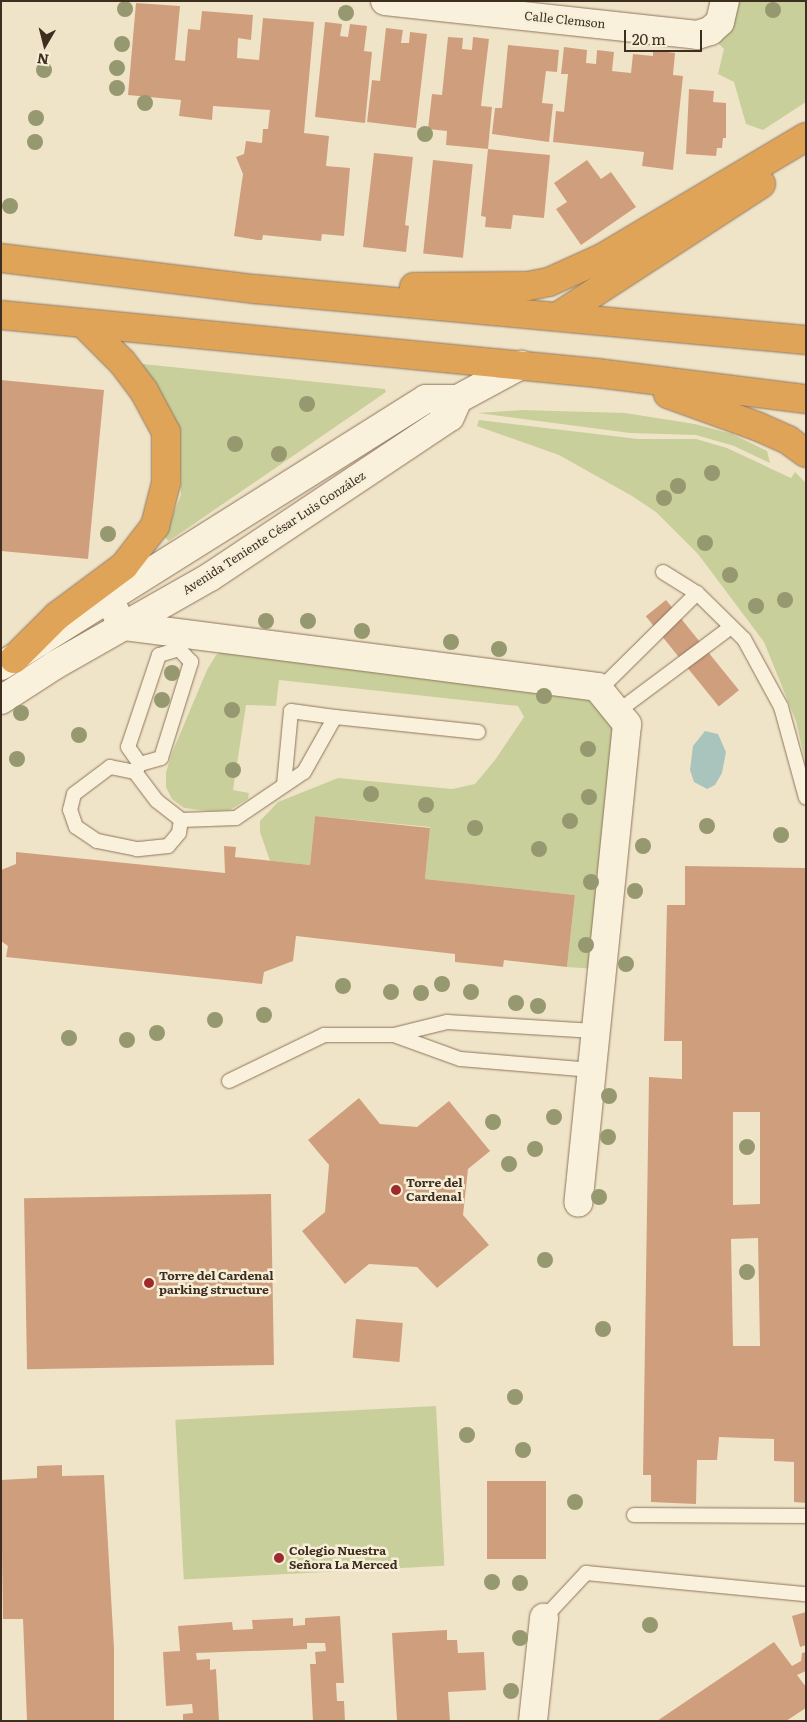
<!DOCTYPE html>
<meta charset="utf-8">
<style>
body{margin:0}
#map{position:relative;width:807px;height:1722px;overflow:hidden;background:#f0e4c8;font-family:Literata,serif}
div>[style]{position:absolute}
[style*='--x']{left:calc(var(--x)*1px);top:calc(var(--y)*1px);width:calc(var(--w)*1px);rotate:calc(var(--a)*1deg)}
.green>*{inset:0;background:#c9cf9b;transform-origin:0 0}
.water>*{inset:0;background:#a9c4bc}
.building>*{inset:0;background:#cf9f7d;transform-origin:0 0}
.roads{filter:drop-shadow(0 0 1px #8d765c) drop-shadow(0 0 1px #8d765c)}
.lane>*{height:14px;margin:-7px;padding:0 7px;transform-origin:7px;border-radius:7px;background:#faf1dc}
.street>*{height:28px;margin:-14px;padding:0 14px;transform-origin:14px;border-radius:14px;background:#faf1dc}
.secondary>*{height:28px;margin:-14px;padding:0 14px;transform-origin:14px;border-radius:14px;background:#faf1dc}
.highway>*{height:28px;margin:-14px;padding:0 14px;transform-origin:14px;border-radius:14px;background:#e0a458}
.trees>*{width:16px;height:16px;margin:-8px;border-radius:50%;background:#96986f}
.dots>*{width:14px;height:14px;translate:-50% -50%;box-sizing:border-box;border:2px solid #f7eed8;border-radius:50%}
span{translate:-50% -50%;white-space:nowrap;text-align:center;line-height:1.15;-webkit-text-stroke:5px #f7eed8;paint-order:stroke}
.street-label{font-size:12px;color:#3d2e20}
.poi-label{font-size:12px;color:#3d2e20;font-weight:700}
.left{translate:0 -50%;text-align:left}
.frame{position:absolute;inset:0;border:2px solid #3d2e20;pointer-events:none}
.north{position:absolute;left:20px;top:20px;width:50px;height:50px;-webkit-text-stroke:4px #f7eed8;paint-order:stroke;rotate:188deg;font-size:14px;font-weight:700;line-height:20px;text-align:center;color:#3d2e20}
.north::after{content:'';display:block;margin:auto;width:18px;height:22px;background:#3d2e20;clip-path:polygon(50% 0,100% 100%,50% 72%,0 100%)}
.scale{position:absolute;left:624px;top:30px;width:78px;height:22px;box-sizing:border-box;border:2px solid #3d2e20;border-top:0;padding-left:6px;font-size:15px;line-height:18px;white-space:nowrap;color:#3d2e20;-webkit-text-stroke:4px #f7eed8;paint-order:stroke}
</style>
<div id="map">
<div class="green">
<div style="clip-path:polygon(719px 1px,806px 1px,806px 102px,763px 130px,746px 124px,734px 82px,718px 74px,724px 49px,716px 41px)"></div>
<div style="clip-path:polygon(133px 363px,385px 389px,386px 392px,169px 541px,164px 537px,181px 495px,179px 443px)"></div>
<div style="clip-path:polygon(522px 410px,625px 413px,695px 424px,732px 434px,767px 451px,770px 463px,734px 446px,696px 435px,630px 433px,478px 413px)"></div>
<div style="clip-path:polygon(479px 420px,638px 439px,696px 439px,727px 448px,791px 478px,795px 472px,806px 483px,806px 765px,796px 721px,764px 642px,698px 554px,656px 512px,632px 496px,559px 455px,477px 426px)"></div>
<div style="clip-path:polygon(228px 649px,582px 696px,597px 706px,618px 730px,595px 969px,567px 967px,575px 895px,425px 879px,430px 827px,315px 816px,310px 865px,270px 861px,260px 832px,260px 821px,278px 802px,338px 778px,452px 789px,475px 784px,495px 760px,524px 717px,518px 706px,279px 680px,276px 706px,246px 705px,233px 790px,249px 793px,248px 799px,230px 810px,208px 811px,184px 808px,172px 799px,166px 787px,166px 772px,172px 753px,207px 670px,216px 655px)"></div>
<div style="left:436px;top:1406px;width:160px;height:261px;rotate:87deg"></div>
</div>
<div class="water">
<div style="clip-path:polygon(705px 731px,718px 734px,726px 752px,722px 773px,715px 785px,707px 789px,694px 782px,690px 770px,693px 746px)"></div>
</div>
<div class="building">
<div style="clip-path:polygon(136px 3px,180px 6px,175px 60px,185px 61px,188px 29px,200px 30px,202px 11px,253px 15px,251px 40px,238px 38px,237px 58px,259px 60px,263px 18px,314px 22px,304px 133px,329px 136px,326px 166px,350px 168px,344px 236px,322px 234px,321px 241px,263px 235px,262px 240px,257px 240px,234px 236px,243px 174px,236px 157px,244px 154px,246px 141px,262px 143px,263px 129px,268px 129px,270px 110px,213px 106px,212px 120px,179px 116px,181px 100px,128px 95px)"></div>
<div style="clip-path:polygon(325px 22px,342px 24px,340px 36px,348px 37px,350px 24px,367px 26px,364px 51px,372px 52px,365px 123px,315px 117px)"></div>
<div style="clip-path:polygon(386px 28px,403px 30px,401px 43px,409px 43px,410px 32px,427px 34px,416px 128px,367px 122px,372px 80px,380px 81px)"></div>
<div style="clip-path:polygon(448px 37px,463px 38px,462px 49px,472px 50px,473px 37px,489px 39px,481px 106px,492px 107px,488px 149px,446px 145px,447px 131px,428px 129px,432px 94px,442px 95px)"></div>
<div style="clip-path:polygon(508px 45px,559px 50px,557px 72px,546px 71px,542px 103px,553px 104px,549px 142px,492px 134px,495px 108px,502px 108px)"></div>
<div style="clip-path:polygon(564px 47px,587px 50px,586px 63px,596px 64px,597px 50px,614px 52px,612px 71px,631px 73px,633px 54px,653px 56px,653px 50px,675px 53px,673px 75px,683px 76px,673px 170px,642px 166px,644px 152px,553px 142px,556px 111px,564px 112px,568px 74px,561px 74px)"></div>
<div style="clip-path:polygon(689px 89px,714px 91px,713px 102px,726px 103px,726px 138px,723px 138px,722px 148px,717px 148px,716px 156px,686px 154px)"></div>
<div style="clip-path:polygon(488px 149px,550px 155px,544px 218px,513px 215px,511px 229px,485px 227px,486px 217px,481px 216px)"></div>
<div style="clip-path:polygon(374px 153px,413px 157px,405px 225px,409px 226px,406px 252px,363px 247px)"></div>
<div style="left:433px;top:160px;width:40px;height:94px;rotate:6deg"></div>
<div style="clip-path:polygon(587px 160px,601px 179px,611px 172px,636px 207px,581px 245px,556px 209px,567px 202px,554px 183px)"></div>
<div style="clip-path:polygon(1px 380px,104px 390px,88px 559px,1px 551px)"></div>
<div style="left:666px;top:600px;width:116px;height:26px;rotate:51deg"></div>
<div style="clip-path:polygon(315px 816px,430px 828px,425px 879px,575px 895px,567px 967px,504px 960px,503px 967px,455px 962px,455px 954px,296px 936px,293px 961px,264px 972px,262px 984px,6px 957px,8px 946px,1px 941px,1px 870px,16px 864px,16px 852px,225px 873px,224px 846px,236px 847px,235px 857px,310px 865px)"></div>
<div style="clip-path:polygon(evenodd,685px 866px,806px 868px,806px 1503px,794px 1502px,794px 1462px,774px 1461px,774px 1439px,719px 1437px,717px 1460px,697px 1460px,696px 1504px,651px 1502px,651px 1475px,643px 1475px,649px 1077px,682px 1079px,682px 1041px,664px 1041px,667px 905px,685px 905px,685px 866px,733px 1112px,760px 1112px,760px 1204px,733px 1205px,733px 1112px,685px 866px,758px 1238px,760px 1346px,733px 1346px,731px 1239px,758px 1238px)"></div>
<div style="clip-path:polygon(359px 1098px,380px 1124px,417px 1127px,449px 1101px,490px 1151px,468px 1169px,463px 1215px,489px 1245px,437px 1288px,417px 1267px,369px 1264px,345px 1284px,302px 1231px,325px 1212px,329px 1165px,308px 1140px)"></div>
<div style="left:271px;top:1194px;width:171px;height:247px;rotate:89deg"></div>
<div style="left:356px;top:1319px;width:47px;height:39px;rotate:5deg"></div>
<div style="clip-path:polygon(62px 1465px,62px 1476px,104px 1475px,114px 1648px,114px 1721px,27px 1721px,23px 1619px,3px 1619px,1px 1480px,37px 1478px,37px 1466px)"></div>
<div style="left:487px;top:1481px;width:59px;height:78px"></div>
<div style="clip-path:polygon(806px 1612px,806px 1645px,800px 1647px,792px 1616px)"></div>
<div style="clip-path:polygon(340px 1616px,344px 1683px,336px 1683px,337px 1701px,344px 1701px,345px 1721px,313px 1721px,310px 1664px,316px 1664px,315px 1652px,326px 1651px,325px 1643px,307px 1643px,307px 1649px,196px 1653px,197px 1660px,210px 1659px,210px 1670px,216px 1669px,219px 1721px,183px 1721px,183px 1714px,193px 1713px,192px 1704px,166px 1706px,163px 1652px,180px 1651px,178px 1626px,232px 1622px,233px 1630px,253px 1629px,252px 1620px,293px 1618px,293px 1626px,305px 1625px,305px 1618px)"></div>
<div style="clip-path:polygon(447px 1630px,447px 1640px,457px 1640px,458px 1653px,484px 1652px,486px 1690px,448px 1692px,450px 1721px,397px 1721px,392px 1633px)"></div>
<div style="clip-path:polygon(774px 1642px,792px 1666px,801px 1661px,802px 1653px,806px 1652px,806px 1671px,797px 1675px,806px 1687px,806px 1708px,786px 1721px,657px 1721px)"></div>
</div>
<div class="roads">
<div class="lane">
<div style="--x:663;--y:572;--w:40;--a:32"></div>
<div style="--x:697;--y:593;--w:66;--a:44.4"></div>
<div style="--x:744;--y:639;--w:77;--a:61.4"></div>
<div style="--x:781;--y:707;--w:94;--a:74.6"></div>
<div style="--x:599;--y:690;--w:138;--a:-44.7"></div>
<div style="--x:617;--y:712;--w:142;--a:-36.7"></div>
<div style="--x:110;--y:767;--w:25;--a:11"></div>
<div style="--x:135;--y:772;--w:36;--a:53"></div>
<div style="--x:157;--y:801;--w:31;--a:38"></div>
<div style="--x:181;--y:820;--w:13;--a:99"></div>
<div style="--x:179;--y:833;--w:17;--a:130"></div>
<div style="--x:168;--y:846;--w:31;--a:174"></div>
<div style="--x:137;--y:849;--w:41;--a:-168.7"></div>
<div style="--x:97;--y:841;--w:25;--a:-146"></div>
<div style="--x:76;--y:827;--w:18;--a:-109"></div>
<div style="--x:70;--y:810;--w:16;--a:-76"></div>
<div style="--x:74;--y:794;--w:45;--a:-36.9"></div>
<div style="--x:135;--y:772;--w:9;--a:-58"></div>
<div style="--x:140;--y:764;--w:22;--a:-16"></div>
<div style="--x:161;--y:758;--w:101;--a:-72.6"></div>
<div style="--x:191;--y:662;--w:18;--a:-133"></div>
<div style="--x:179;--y:649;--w:21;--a:163"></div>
<div style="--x:159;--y:655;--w:97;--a:108.6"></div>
<div style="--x:128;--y:747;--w:21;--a:55"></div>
<div style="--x:284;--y:785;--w:74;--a:-84.6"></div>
<div style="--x:291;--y:711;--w:44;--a:7.8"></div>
<div style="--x:181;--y:820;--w:55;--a:-2.1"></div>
<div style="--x:236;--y:818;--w:82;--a:-34.1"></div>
<div style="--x:304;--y:772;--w:63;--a:-60.6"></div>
<div style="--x:335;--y:717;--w:144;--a:6"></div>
<div style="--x:592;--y:1070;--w:132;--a:-175.2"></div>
<div style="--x:460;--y:1059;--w:70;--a:-160"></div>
<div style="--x:394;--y:1035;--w:55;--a:-13.8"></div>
<div style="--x:447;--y:1022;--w:148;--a:3.5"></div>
<div style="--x:229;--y:1081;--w:106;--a:-25.8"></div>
<div style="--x:324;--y:1035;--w:70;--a:0"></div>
<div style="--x:634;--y:1515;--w:172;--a:0.3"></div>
<div style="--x:544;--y:1618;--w:62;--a:-47"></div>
<div style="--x:586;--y:1573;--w:221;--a:5.5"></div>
</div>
<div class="street">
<div style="--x:385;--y:1;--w:314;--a:6.2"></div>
<div style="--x:697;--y:35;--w:14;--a:-17"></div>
<div style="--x:710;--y:31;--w:13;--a:-42"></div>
<div style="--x:720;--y:22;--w:22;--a:-77"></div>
<div style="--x:110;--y:601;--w:28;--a:63"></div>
<div style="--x:123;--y:626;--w:478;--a:7.3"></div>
<div style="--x:597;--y:687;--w:48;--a:51"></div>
<div style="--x:627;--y:724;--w:481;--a:95.8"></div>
<div style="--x:533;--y:1721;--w:104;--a:-83.9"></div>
</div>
<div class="secondary">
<div style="--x:1;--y:666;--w:502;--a:-32.14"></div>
<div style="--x:426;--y:399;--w:32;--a:0"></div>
<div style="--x:458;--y:399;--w:72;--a:-28.4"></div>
<div style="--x:1;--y:700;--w:64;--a:-32.9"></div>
<div style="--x:55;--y:665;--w:178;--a:-29.6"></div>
<div style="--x:210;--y:577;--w:288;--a:-33.7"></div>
<div style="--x:450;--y:417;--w:20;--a:-66"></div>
</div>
<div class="highway">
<div style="--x:1;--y:258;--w:256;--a:7"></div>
<div style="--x:255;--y:289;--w:553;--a:5.29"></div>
<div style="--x:414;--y:287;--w:114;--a:-0.5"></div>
<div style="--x:528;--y:286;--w:21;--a:-11"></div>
<div style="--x:549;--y:282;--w:58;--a:-24.4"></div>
<div style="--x:602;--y:258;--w:237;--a:-30.7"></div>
<div style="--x:1;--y:315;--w:599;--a:5.56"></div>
<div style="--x:597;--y:373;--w:211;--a:7.1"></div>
<div style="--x:560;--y:315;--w:240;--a:-33.1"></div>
<div style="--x:668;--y:394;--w:97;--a:19.9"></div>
<div style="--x:759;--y:427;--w:32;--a:24"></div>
<div style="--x:788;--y:440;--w:22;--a:36"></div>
<div style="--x:14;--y:659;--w:61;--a:-45"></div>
<div style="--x:57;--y:616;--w:84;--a:-36.7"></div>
<div style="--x:124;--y:566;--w:51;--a:-52.2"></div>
<div style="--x:155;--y:526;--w:44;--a:-75.7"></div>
<div style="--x:166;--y:483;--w:51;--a:-90"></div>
<div style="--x:166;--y:432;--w:47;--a:-118.2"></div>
<div style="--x:144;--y:391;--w:36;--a:-127"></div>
<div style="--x:122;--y:362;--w:54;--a:-135"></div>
</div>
</div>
<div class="trees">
<div style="left:125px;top:9px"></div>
<div style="left:773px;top:10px"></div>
<div style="left:346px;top:13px"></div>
<div style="left:122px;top:44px"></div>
<div style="left:117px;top:68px"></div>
<div style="left:44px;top:70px"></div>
<div style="left:117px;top:88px"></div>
<div style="left:145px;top:103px"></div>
<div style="left:36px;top:118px"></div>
<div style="left:425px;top:134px"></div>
<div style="left:35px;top:142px"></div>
<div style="left:10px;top:206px"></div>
<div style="left:307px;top:404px"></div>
<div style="left:235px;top:444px"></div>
<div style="left:279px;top:454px"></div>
<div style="left:712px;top:473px"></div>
<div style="left:678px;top:486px"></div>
<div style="left:664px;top:498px"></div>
<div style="left:108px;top:534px"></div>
<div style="left:705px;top:543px"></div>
<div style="left:730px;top:575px"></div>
<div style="left:785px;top:600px"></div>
<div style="left:756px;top:606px"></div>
<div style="left:266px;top:621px"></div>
<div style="left:308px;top:621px"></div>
<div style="left:362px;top:631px"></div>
<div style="left:451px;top:642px"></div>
<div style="left:499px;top:649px"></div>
<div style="left:172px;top:673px"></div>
<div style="left:544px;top:696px"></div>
<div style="left:162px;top:700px"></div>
<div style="left:232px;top:710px"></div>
<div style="left:21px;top:713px"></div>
<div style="left:79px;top:735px"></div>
<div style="left:588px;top:749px"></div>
<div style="left:17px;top:759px"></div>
<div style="left:233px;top:770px"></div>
<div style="left:371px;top:794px"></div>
<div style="left:589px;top:797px"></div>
<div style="left:426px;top:805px"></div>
<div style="left:570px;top:821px"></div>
<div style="left:707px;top:826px"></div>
<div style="left:475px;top:828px"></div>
<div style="left:781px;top:835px"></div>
<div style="left:643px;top:846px"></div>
<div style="left:539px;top:849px"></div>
<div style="left:591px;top:882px"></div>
<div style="left:635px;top:891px"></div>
<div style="left:586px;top:945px"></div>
<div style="left:626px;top:964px"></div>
<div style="left:442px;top:984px"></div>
<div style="left:343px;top:986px"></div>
<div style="left:391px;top:992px"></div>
<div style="left:471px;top:992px"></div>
<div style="left:421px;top:993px"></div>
<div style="left:516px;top:1003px"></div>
<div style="left:538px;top:1006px"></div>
<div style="left:264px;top:1015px"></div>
<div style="left:215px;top:1020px"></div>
<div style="left:157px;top:1033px"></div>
<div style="left:69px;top:1038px"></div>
<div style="left:127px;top:1040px"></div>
<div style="left:609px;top:1096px"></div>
<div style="left:554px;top:1117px"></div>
<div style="left:493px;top:1122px"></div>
<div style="left:608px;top:1137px"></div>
<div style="left:747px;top:1147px"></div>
<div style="left:535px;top:1149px"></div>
<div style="left:509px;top:1164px"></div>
<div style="left:599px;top:1197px"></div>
<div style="left:545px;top:1260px"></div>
<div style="left:747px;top:1272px"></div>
<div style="left:603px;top:1329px"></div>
<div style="left:515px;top:1397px"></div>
<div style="left:467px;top:1435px"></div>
<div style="left:523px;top:1450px"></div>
<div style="left:575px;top:1502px"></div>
<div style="left:492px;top:1582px"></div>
<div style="left:520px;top:1583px"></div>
<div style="left:650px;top:1625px"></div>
<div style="left:520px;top:1638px"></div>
<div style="left:511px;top:1691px"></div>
</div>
<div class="dots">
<div style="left:396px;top:1190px;background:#9e2a2b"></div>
<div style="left:149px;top:1283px;background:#9e2a2b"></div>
<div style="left:279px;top:1558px;background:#9e2a2b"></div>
</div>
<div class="street-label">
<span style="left:565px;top:20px;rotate:6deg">Calle Clemson</span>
<span style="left:274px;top:533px;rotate:-33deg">Avenida Teniente César Luis González</span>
</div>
<div class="poi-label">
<span class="left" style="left:406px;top:1190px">Torre del<br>Cardenal</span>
<span class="left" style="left:159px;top:1283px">Torre del Cardenal<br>parking structure</span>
<span class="left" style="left:289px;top:1558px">Colegio Nuestra<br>Señora La Merced</span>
</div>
<div class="frame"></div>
<div class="north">N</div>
<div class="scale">20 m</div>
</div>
